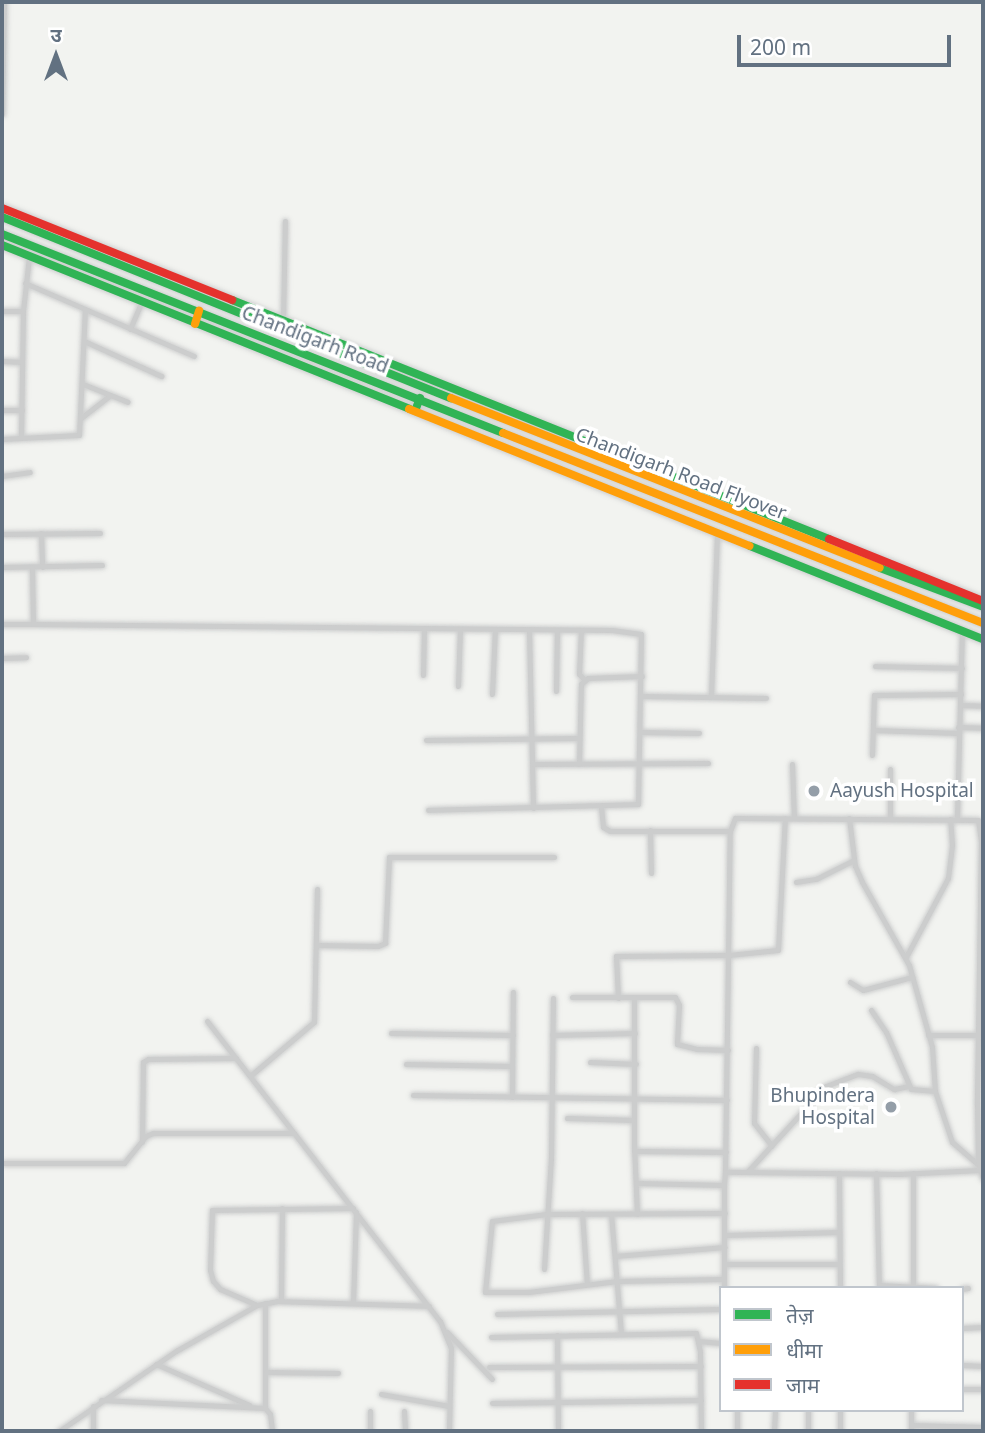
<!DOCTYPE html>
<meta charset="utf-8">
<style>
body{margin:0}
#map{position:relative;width:985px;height:1433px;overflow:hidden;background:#f2f3f0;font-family:"Noto Sans","Noto Sans Devanagari",sans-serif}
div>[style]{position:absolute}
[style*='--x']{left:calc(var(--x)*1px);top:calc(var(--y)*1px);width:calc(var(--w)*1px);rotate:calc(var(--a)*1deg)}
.roads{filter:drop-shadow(0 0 2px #cecfcf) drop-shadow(0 0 2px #cecfcf)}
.street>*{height:5px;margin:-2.5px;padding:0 2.5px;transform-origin:2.5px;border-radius:2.5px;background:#cccdcd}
.fast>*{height:8px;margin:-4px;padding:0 4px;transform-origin:4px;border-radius:4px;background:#30b455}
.slow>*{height:8px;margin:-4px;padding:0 4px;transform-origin:4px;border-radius:4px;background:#ff9f0a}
.jam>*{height:8px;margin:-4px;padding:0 4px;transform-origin:4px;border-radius:4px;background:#e5322d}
.dots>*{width:19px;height:19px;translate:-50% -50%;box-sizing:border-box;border:4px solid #fff;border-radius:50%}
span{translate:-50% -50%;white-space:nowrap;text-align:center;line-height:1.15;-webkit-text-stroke:7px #fff;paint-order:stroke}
.street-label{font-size:19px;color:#627181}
.poi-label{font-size:19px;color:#627181}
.left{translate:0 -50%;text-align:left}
.right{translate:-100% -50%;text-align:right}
.frame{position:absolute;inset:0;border:4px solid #627181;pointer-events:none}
.legend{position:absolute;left:719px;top:1286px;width:245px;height:126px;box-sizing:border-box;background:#fff;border:2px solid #c0c6cd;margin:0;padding:9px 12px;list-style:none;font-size:21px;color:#627181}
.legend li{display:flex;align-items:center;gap:14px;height:35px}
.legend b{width:35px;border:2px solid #c0c6cd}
.north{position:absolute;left:21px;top:21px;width:70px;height:70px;-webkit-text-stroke:5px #fff;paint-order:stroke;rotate:0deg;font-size:19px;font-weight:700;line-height:28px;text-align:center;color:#627181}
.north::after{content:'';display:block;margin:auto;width:24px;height:32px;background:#627181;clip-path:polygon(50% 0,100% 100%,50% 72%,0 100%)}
.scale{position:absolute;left:737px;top:35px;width:214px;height:32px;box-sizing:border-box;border:4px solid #627181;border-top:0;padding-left:9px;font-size:21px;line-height:24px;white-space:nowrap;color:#627181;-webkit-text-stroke:5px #fff;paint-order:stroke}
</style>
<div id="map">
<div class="roads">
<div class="street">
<div style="--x:2;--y:114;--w:112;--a:-89"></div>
<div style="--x:25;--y:283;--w:184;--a:23.4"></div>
<div style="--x:2;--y:311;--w:21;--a:0"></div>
<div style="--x:283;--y:321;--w:100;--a:-88.9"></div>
<div style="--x:130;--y:329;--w:28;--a:-67"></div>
<div style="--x:84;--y:341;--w:85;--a:24.4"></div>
<div style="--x:2;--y:361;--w:20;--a:3"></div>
<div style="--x:83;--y:384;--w:48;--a:21.8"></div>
<div style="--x:2;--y:410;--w:20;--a:0"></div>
<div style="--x:81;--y:418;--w:37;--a:-38"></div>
<div style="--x:21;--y:438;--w:127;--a:-89.1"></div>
<div style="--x:23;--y:311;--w:54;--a:-83.7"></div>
<div style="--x:2;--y:439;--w:77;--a:-3"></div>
<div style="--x:79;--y:435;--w:126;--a:-87.3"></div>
<div style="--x:2;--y:476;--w:28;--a:-8"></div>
<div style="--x:41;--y:533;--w:34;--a:88"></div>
<div style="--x:2;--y:534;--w:98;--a:-0.6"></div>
<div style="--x:2;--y:567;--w:100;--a:-1.1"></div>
<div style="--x:2;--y:624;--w:31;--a:0"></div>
<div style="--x:33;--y:624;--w:57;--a:-91"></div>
<div style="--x:33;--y:624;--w:579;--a:0.59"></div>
<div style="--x:612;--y:630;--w:29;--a:8"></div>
<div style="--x:641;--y:634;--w:170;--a:91"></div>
<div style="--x:638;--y:804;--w:210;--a:178.4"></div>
<div style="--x:529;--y:630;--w:178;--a:88.7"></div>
<div style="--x:581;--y:630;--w:44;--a:92.6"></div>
<div style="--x:579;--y:674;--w:8;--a:45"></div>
<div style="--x:2;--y:658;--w:24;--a:-2"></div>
<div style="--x:875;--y:666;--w:87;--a:1.3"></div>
<div style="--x:423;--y:675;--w:47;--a:-88.8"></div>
<div style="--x:458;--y:686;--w:57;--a:-88"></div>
<div style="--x:556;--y:691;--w:61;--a:-89.1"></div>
<div style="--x:492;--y:694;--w:65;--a:-87.4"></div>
<div style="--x:642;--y:696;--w:124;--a:0.9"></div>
<div style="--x:711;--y:697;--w:164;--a:-87.9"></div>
<div style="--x:960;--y:705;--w:23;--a:2"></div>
<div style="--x:958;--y:727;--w:25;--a:2"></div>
<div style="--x:873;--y:730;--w:85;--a:2"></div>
<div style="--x:640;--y:732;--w:59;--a:1"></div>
<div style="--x:426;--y:740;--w:152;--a:-0.8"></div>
<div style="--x:872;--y:755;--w:60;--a:-88.1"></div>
<div style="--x:874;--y:695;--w:87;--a:-0.7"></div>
<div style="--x:532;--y:764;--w:176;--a:-0.3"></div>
<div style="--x:579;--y:764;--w:80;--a:-88.6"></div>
<div style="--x:581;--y:684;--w:9;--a:-41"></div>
<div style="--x:588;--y:678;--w:54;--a:-2.1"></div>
<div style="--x:792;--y:764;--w:54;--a:87.9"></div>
<div style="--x:890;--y:769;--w:50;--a:90"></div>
<div style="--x:601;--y:807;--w:20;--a:84"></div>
<div style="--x:603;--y:827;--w:8;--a:30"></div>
<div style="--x:610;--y:831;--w:120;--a:0"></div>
<div style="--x:849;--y:818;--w:48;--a:82.9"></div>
<div style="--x:855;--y:866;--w:17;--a:66"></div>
<div style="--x:862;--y:882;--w:95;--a:60.5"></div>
<div style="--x:909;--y:965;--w:85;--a:74.3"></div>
<div style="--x:932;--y:1047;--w:44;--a:86.1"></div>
<div style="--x:935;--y:1091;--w:54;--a:71.6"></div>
<div style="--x:952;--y:1142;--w:35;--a:41"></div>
<div style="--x:957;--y:818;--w:187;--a:-88.5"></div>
<div style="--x:650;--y:830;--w:43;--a:88.7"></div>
<div style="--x:796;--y:882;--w:20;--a:-9"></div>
<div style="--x:816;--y:879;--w:42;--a:-26.6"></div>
<div style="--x:316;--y:945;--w:62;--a:0.9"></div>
<div style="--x:378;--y:946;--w:8;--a:-23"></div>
<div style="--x:385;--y:943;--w:86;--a:-87.3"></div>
<div style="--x:389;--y:857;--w:165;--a:0"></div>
<div style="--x:906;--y:957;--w:89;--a:-62"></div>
<div style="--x:948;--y:878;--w:33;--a:-83"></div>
<div style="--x:952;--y:845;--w:26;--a:-94"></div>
<div style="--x:850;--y:982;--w:15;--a:32"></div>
<div style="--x:863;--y:990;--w:51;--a:-14.9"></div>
<div style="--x:572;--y:997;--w:103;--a:0"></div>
<div style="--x:675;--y:997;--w:9;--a:63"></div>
<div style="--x:679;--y:1005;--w:39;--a:93"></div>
<div style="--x:677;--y:1044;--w:21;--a:14"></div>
<div style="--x:697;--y:1049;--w:31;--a:2"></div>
<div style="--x:634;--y:997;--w:148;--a:90"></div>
<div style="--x:634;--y:1145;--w:69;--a:87.5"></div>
<div style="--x:618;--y:998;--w:42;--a:-92.7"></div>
<div style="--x:616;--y:956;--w:113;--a:-0.5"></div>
<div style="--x:729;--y:955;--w:49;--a:-5.8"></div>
<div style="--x:778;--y:950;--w:132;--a:-87"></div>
<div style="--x:871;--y:1010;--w:27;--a:56"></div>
<div style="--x:886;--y:1032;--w:62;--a:66.3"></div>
<div style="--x:911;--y:1089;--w:24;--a:5"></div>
<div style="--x:207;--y:1021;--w:380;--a:52.2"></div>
<div style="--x:440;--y:1321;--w:29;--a:68"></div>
<div style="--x:451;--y:1348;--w:83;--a:91.4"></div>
<div style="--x:391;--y:1033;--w:122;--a:0.9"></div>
<div style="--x:552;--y:1035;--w:83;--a:-1.4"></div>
<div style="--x:928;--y:1035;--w:51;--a:0"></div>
<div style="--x:756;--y:1048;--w:75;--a:91.5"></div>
<div style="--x:754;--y:1123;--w:29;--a:52"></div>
<div style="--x:590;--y:1062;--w:46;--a:2.5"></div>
<div style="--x:406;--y:1064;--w:106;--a:1.1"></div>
<div style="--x:250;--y:1076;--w:84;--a:-40.2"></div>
<div style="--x:314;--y:1022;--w:133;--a:-88.7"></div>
<div style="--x:413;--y:1095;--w:314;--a:0.9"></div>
<div style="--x:512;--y:1097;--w:105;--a:-89.5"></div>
<div style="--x:567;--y:1118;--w:67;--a:1.7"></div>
<div style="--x:142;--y:1142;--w:80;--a:-89.3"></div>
<div style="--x:143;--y:1062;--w:6;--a:-31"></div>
<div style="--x:148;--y:1059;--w:88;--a:-0.7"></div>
<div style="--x:634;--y:1151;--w:92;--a:0.6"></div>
<div style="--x:4;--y:1163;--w:120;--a:0"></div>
<div style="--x:124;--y:1163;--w:35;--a:-51"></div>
<div style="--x:146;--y:1136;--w:8;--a:-23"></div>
<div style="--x:153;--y:1133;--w:141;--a:0"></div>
<div style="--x:979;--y:1170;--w:80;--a:177.1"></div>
<div style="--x:899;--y:1174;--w:174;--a:-179.3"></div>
<div style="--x:725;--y:1172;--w:341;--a:-89.2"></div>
<div style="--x:730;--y:831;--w:14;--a:-69"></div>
<div style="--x:735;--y:818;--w:243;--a:0.5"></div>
<div style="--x:978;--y:820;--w:21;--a:82"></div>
<div style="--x:981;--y:841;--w:263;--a:90.9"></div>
<div style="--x:977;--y:1104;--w:57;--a:89"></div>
<div style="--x:978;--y:1161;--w:18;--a:74"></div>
<div style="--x:748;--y:1171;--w:115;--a:-47.5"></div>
<div style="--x:826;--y:1086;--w:34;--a:-21"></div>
<div style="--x:858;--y:1074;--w:14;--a:8"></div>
<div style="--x:872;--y:1076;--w:26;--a:31"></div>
<div style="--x:894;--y:1089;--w:15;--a:-11"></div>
<div style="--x:839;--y:1173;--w:115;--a:89.5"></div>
<div style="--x:876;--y:1173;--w:115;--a:88.5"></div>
<div style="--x:913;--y:1173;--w:115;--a:90"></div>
<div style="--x:636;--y:1183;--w:88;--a:1.3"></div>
<div style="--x:724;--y:1185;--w:13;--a:-86"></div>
<div style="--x:582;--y:1213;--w:71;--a:86"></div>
<div style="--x:611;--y:1214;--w:119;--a:85.2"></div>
<div style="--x:725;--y:1235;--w:114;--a:-1.5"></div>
<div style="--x:615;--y:1256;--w:110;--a:-4.7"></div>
<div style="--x:724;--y:1264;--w:115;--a:0"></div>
<div style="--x:544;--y:1269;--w:110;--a:-86.4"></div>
<div style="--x:551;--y:1159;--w:161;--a:-89.3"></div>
<div style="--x:724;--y:1279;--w:107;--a:178.9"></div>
<div style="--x:617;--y:1281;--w:89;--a:172.9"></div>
<div style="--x:529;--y:1292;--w:44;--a:180"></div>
<div style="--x:485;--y:1292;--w:71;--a:-84.4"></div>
<div style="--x:492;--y:1221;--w:55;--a:-7.3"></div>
<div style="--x:547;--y:1214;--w:178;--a:-0.3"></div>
<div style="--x:879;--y:1285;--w:57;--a:3"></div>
<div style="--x:724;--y:1288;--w:103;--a:-90"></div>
<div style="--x:962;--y:1289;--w:6;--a:-9"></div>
<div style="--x:281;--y:1301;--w:93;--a:-89.4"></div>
<div style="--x:265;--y:1303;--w:105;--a:90"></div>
<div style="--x:353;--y:1303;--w:91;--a:-88.1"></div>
<div style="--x:257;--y:1305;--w:40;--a:-156.6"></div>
<div style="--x:220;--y:1289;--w:11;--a:-131"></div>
<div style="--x:213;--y:1281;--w:11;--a:-105"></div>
<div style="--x:210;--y:1270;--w:60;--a:-88.1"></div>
<div style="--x:212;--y:1210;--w:141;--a:-0.8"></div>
<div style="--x:497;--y:1314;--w:224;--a:-1.3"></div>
<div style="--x:962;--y:1328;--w:21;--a:-3"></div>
<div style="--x:447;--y:1332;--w:65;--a:46.2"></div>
<div style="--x:557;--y:1335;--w:96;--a:89.4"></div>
<div style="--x:491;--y:1337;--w:205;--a:-1.1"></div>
<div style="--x:696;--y:1333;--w:19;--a:78"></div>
<div style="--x:700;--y:1352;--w:79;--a:89.3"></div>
<div style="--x:698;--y:1341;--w:23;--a:5"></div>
<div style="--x:156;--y:1364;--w:102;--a:23.8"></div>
<div style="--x:962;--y:1365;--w:21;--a:3"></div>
<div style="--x:489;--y:1367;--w:212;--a:-0.3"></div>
<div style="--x:266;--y:1372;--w:72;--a:0.8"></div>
<div style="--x:962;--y:1389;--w:21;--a:0"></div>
<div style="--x:381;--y:1394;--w:69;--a:10"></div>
<div style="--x:101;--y:1400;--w:164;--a:2.8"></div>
<div style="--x:265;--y:1408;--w:8;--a:50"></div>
<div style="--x:270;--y:1414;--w:17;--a:83"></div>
<div style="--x:492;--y:1403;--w:209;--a:-0.8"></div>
<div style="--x:93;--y:1406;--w:25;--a:90"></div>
<div style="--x:737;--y:1410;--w:21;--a:90"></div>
<div style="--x:808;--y:1410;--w:21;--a:90"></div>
<div style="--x:404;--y:1411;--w:20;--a:87"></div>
<div style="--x:911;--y:1425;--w:72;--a:1.6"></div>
<div style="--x:59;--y:1431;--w:142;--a:-34.4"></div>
<div style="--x:176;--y:1351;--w:93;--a:-29.6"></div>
<div style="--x:257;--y:1305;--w:20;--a:-11"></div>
<div style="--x:277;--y:1301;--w:152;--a:1.9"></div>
<div style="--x:370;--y:1431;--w:20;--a:-90"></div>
<div style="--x:774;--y:1431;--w:21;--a:-87"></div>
<div style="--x:840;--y:1431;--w:21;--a:-90"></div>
<div style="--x:911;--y:1431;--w:21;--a:-90"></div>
</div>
<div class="fast">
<div style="--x:2;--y:217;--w:484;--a:22"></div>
<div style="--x:2;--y:234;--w:539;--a:21.66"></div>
<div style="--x:2;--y:245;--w:439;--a:21.9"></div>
<div style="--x:232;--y:300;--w:643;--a:21.82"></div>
<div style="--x:415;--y:411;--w:14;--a:-69"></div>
<div style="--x:750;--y:546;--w:251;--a:21.8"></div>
<div style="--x:880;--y:568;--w:110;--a:20.7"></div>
</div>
<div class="slow">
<div style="--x:195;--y:324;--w:14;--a:-73"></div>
<div style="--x:451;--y:398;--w:461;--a:21.6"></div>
<div style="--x:409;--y:409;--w:367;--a:21.9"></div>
<div style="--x:503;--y:433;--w:516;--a:21.6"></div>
</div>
<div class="jam">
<div style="--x:2;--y:208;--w:248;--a:21.8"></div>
<div style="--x:829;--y:539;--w:166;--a:21.9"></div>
</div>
</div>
<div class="dots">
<div style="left:814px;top:791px;background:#949ea8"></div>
<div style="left:891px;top:1107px;background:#949ea8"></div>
</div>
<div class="street-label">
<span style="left:315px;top:340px;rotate:21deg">Chandigarh Road</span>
<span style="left:681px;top:474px;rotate:21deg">Chandigarh Road Flyover</span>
</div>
<div class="poi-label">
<span class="left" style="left:830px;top:791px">Aayush Hospital</span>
<span class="right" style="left:875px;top:1107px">Bhupindera<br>Hospital</span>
</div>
<div class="frame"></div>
<ul class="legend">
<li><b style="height:9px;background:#30b455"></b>तेज़</li>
<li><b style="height:9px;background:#ff9f0a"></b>धीमा</li>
<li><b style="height:9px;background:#e5322d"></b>जाम</li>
</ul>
<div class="north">उ</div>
<div class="scale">200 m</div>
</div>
